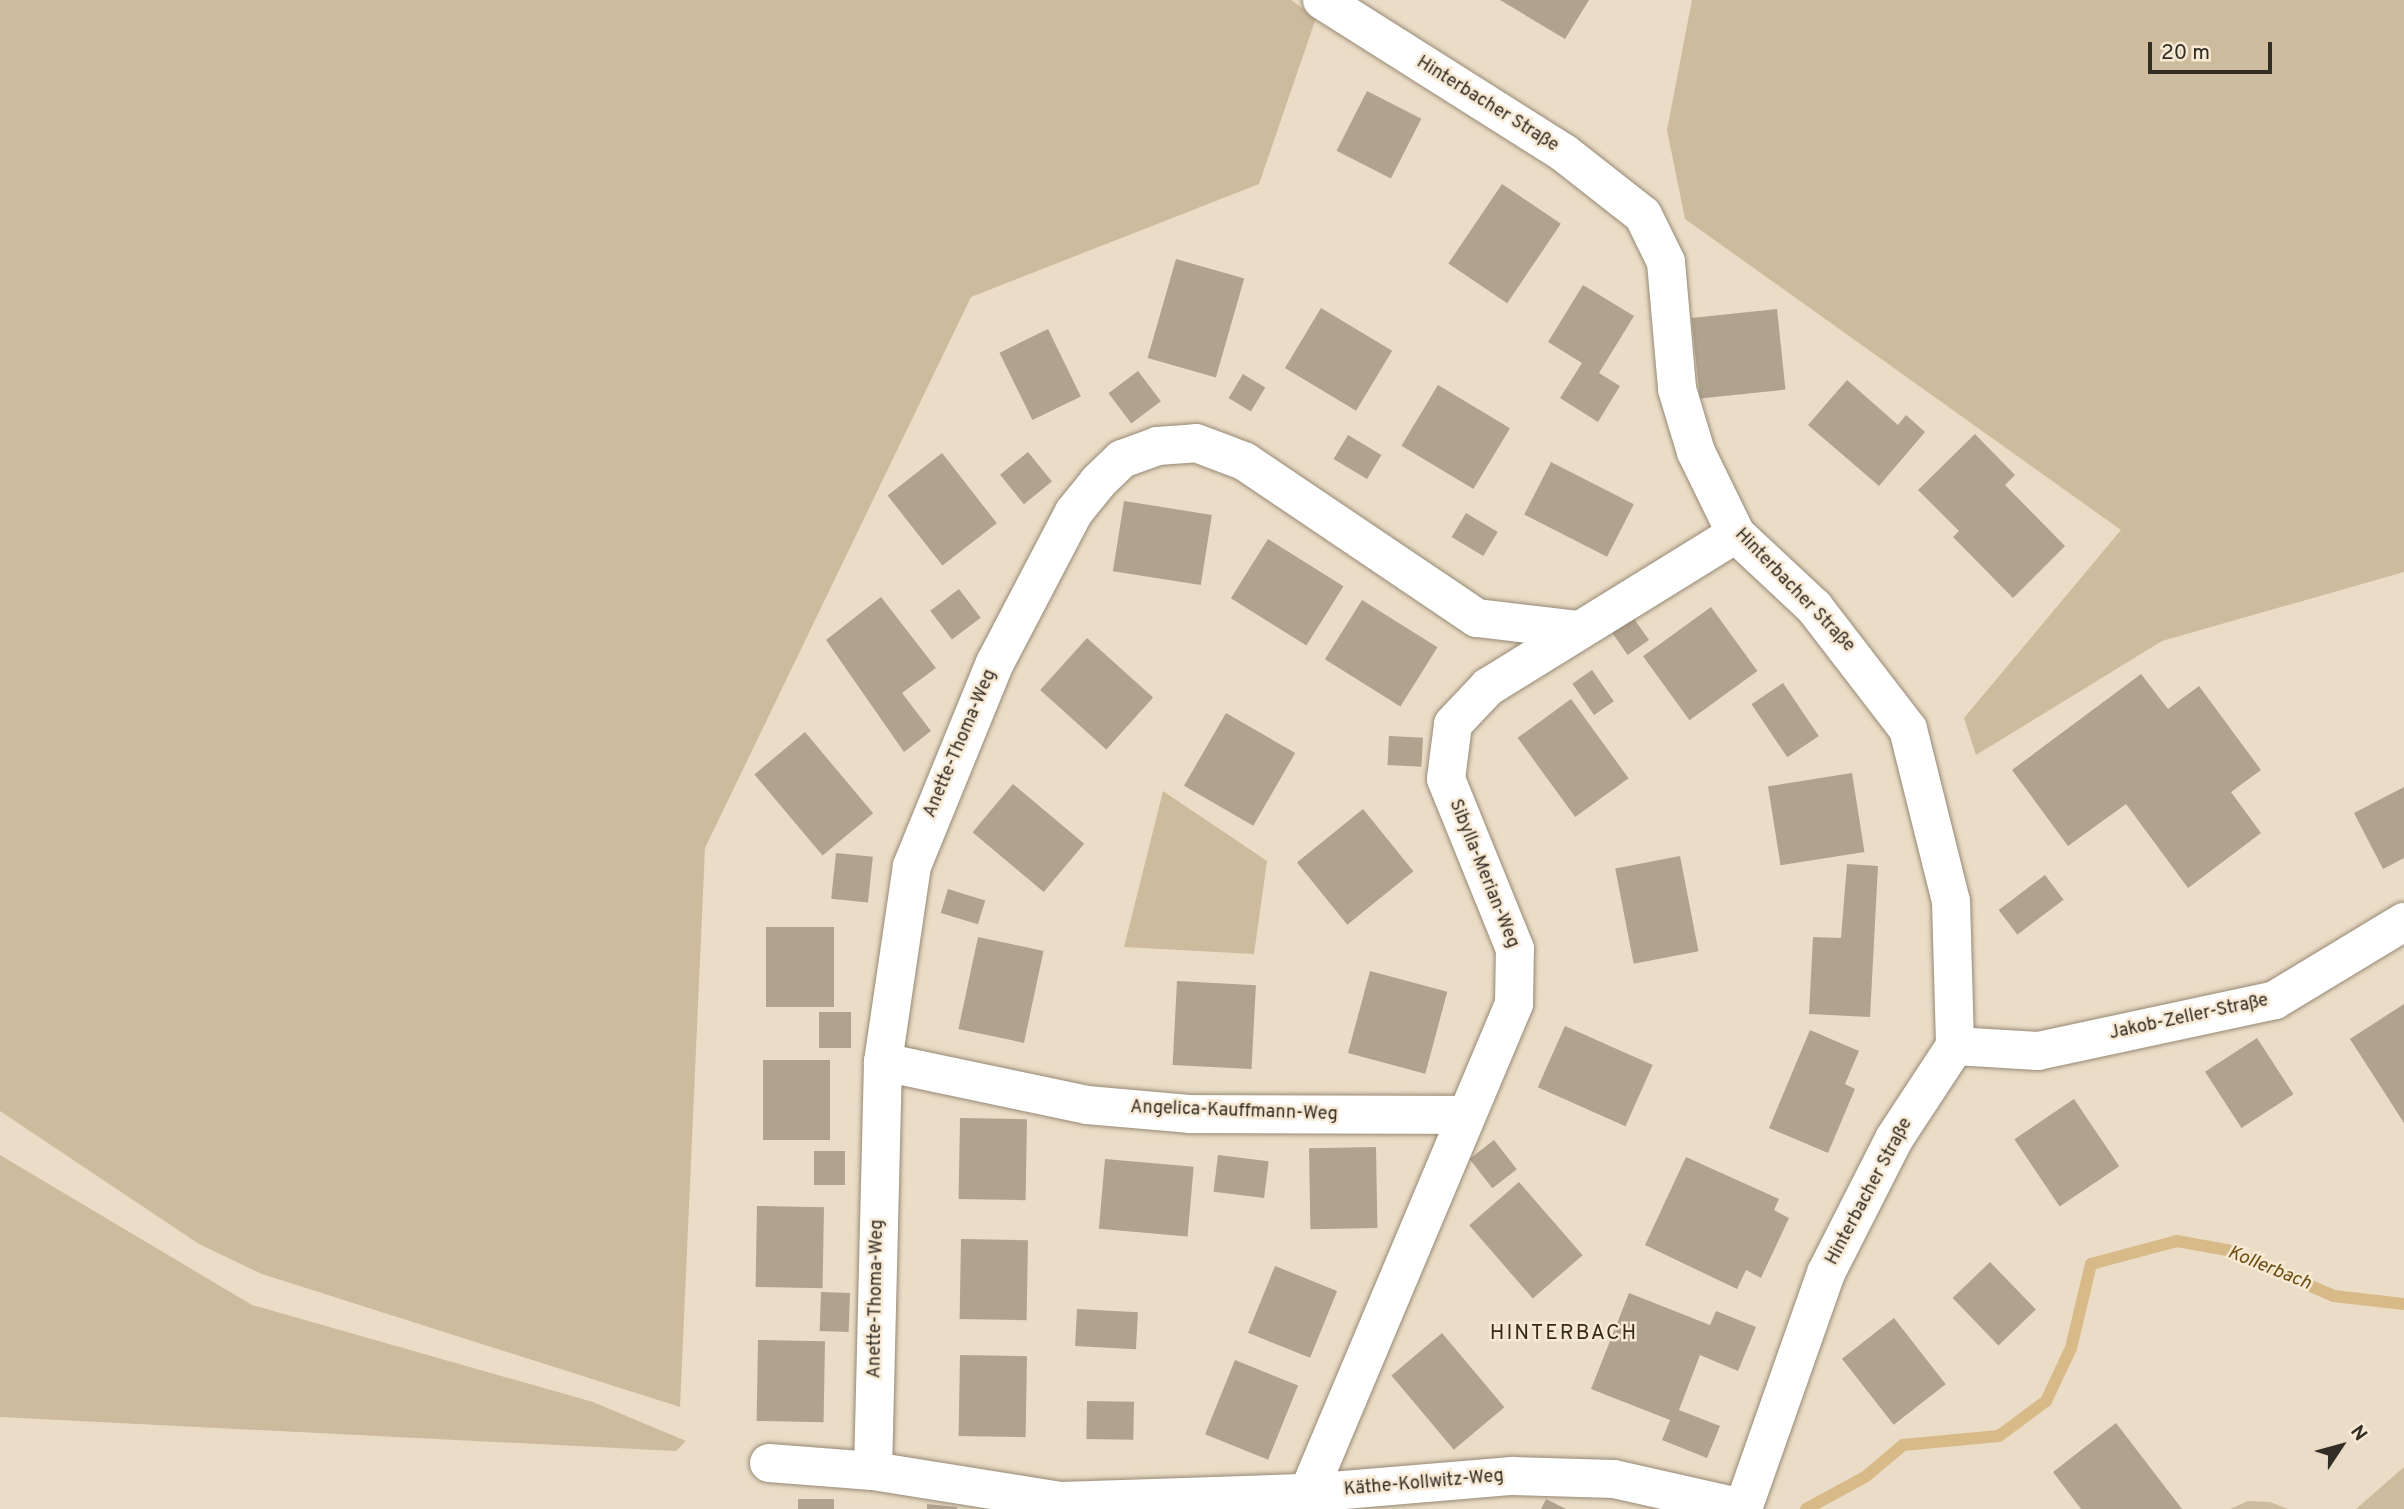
<!DOCTYPE html>
<meta charset="utf-8">
<style>
body{margin:0}
#map{position:relative;width:2404px;height:1509px;overflow:hidden;background:#eadcc6;font-family:Overpass,sans-serif}
div>[style]{position:absolute}
[style*='--x']{left:calc(var(--x)*1px);top:calc(var(--y)*1px);width:calc(var(--w)*1px);rotate:calc(var(--a)*1deg)}
.green>*{inset:0;background:#cdbb9e}
.stream>*{height:12px;margin:-6px;padding:0 6px;transform-origin:6px;border-radius:6px;background:#d8ba89}
.building>*{inset:0;background:#b0a38e;transform-origin:0 0}
.roads{filter:drop-shadow(0 0 2px #968974) drop-shadow(0 0 2px #968974)}
.minor>*{height:38px;margin:-19px;padding:0 19px;transform-origin:19px;border-radius:19px;background:#fff}
span{translate:-50% -50%;white-space:nowrap;text-align:center;line-height:1.15;-webkit-text-stroke:5px #f7e9d3;paint-order:stroke}
.street-label{font-size:18px;color:#322d25}
.water-label{font-size:19px;color:#6b4d12;font-style:italic}
.quarter-label{font-size:21px;color:#342a18;letter-spacing:2px}
.north{position:absolute;left:2306px;top:1411px;width:70px;height:70px;-webkit-text-stroke:5px #f7e9d3;paint-order:stroke;rotate:54deg;font-size:19px;font-weight:700;line-height:28px;text-align:center;color:#322d25}
.north::after{content:'';display:block;margin:auto;width:24px;height:32px;background:#322d25;clip-path:polygon(50% 0,100% 100%,50% 72%,0 100%)}
.scale{position:absolute;left:2148px;top:42px;width:124px;height:32px;box-sizing:border-box;border:4px solid #322d25;border-top:0;padding-left:9px;font-size:21px;line-height:24px;white-space:nowrap;color:#322d25;-webkit-text-stroke:5px #f7e9d3;paint-order:stroke}
</style>
<div id="map">
<div class="green">
<div style="clip-path:polygon(0 0,1291px 0,1316px 18px,1259px 184px,971px 297px,705px 848px,680px 1407px,262px 1274px,199px 1244px,0 1111px)"></div>
<div style="clip-path:polygon(1692px 0,2404px 0,2404px 572px,2162px 641px,1976px 755px,1964px 718px,2121px 530px,1685px 219px,1667px 130px)"></div>
<div style="clip-path:polygon(1163px 791px,1267px 861px,1254px 954px,1124px 947px)"></div>
<div style="clip-path:polygon(0 1155px,252px 1305px,593px 1402px,686px 1441px,676px 1451px,0 1417px)"></div>
<div style="clip-path:polygon(2404px 1467px,2404px 1509px,2356px 1509px)"></div>
<div style="clip-path:polygon(2248px 1501px,2270px 1502px,2288px 1509px,2230px 1509px)"></div>
</div>
<div class="stream">
<div style="--x:1806;--y:1509;--w:67;--a:-28.5"></div>
<div style="--x:1865;--y:1477;--w:50;--a:-40.1"></div>
<div style="--x:1903;--y:1445;--w:96;--a:-5.4"></div>
<div style="--x:1999;--y:1436;--w:59;--a:-36.7"></div>
<div style="--x:2046;--y:1401;--w:59;--a:-64.7"></div>
<div style="--x:2071;--y:1348;--w:86;--a:-76.6"></div>
<div style="--x:2091;--y:1264;--w:89;--a:-15"></div>
<div style="--x:2177;--y:1241;--w:51;--a:10.2"></div>
<div style="--x:2227;--y:1250;--w:116;--a:23.3"></div>
<div style="--x:2334;--y:1296;--w:70;--a:6.5"></div>
</div>
<div class="building">
<div style="clip-path:polygon(1500px 0,1589px 0,1565px 39px)"></div>
<div style="left:1367px;top:91px;width:61px;height:67px;rotate:27deg"></div>
<div style="left:1502px;top:184px;width:71px;height:96px;rotate:34deg"></div>
<div style="left:1176px;top:259px;width:71px;height:103px;rotate:16deg"></div>
<div style="clip-path:polygon(1583px 285px,1634px 316px,1599px 373px,1620px 386px,1598px 422px,1560px 398px,1582px 363px,1548px 342px)"></div>
<div style="left:1321px;top:308px;width:83px;height:70px;rotate:31deg"></div>
<div style="left:1777px;top:309px;width:81px;height:86px;rotate:84deg"></div>
<div style="left:1048px;top:329px;width:75px;height:54px;rotate:64deg"></div>
<div style="left:1138px;top:371px;width:38px;height:37px;rotate:53deg"></div>
<div style="left:1243px;top:374px;width:26px;height:28px;rotate:31deg"></div>
<div style="clip-path:polygon(1847px 380px,1898px 425px,1906px 415px,1925px 432px,1879px 486px,1808px 425px)"></div>
<div style="left:1438px;top:385px;width:84px;height:71px;rotate:31deg"></div>
<div style="clip-path:polygon(1975px 434px,2015px 475px,2005px 485px,2065px 546px,2013px 598px,1953px 537px,1959px 531px,1918px 490px)"></div>
<div style="left:1348px;top:435px;width:39px;height:28px;rotate:31deg"></div>
<div style="left:1028px;top:452px;width:38px;height:36px;rotate:51deg"></div>
<div style="left:942px;top:453px;width:89px;height:69px;rotate:52deg"></div>
<div style="left:1551px;top:462px;width:93px;height:59px;rotate:27deg"></div>
<div style="left:1124px;top:501px;width:89px;height:71px;rotate:9deg"></div>
<div style="left:1466px;top:513px;width:37px;height:28px;rotate:31deg"></div>
<div style="left:1268px;top:539px;width:89px;height:70px;rotate:32deg"></div>
<div style="left:959px;top:589px;width:36px;height:36px;rotate:53deg"></div>
<div style="clip-path:polygon(881px 597px,936px 668px,902px 693px,931px 731px,904px 752px,826px 640px)"></div>
<div style="left:1362px;top:600px;width:89px;height:70px;rotate:32deg"></div>
<div style="left:1711px;top:607px;width:79px;height:84px;rotate:54deg"></div>
<div style="left:1630px;top:613px;width:33px;height:26px;rotate:55deg"></div>
<div style="left:1087px;top:638px;width:89px;height:70px;rotate:42deg"></div>
<div style="left:1592px;top:670px;width:38px;height:24px;rotate:55deg"></div>
<div style="clip-path:polygon(2141px 674px,2168px 709px,2199px 686px,2261px 770px,2231px 792px,2261px 833px,2188px 888px,2126px 804px,2068px 846px,2012px 770px)"></div>
<div style="left:1783px;top:683px;width:64px;height:38px;rotate:56deg"></div>
<div style="left:1571px;top:699px;width:98px;height:66px;rotate:54deg"></div>
<div style="left:1226px;top:713px;width:80px;height:84px;rotate:30deg"></div>
<div style="left:805px;top:732px;width:106px;height:66px;rotate:50deg"></div>
<div style="left:1389px;top:736px;width:34px;height:29px;rotate:3deg"></div>
<div style="left:1852px;top:773px;width:80px;height:85px;rotate:81deg"></div>
<div style="left:1013px;top:784px;width:93px;height:63px;rotate:40deg"></div>
<div style="clip-path:polygon(2404px 787px,2404px 858px,2383px 869px,2354px 813px)"></div>
<div style="left:1363px;top:809px;width:80px;height:85px;rotate:51deg"></div>
<div style="left:836px;top:853px;width:37px;height:46px;rotate:6deg"></div>
<div style="left:1680px;top:856px;width:97px;height:66px;rotate:79deg"></div>
<div style="clip-path:polygon(1847px 864px,1878px 866px,1870px 1017px,1809px 1014px,1813px 937px,1841px 938px)"></div>
<div style="left:2045px;top:875px;width:31px;height:58px;rotate:53deg"></div>
<div style="left:948px;top:889px;width:39px;height:25px;rotate:17deg"></div>
<div style="left:766px;top:927px;width:68px;height:80px"></div>
<div style="left:978px;top:937px;width:67px;height:94px;rotate:12deg"></div>
<div style="left:1370px;top:971px;width:80px;height:85px;rotate:15deg"></div>
<div style="left:1177px;top:981px;width:79px;height:84px;rotate:3deg"></div>
<div style="clip-path:polygon(2404px 1004px,2404px 1123px,2350px 1039px)"></div>
<div style="left:819px;top:1012px;width:32px;height:36px"></div>
<div style="left:1565px;top:1026px;width:96px;height:67px;rotate:24deg"></div>
<div style="clip-path:polygon(1810px 1030px,1859px 1051px,1845px 1084px,1855px 1089px,1828px 1153px,1769px 1128px)"></div>
<div style="left:2257px;top:1038px;width:67px;height:62px;rotate:57deg"></div>
<div style="left:763px;top:1060px;width:67px;height:80px"></div>
<div style="left:2074px;top:1099px;width:81px;height:72px;rotate:56deg"></div>
<div style="left:960px;top:1118px;width:67px;height:81px;rotate:1deg"></div>
<div style="left:1494px;top:1140px;width:37px;height:31px;rotate:52deg"></div>
<div style="left:1376px;top:1147px;width:81px;height:67px;rotate:89deg"></div>
<div style="left:814px;top:1151px;width:31px;height:34px"></div>
<div style="left:1218px;top:1155px;width:51px;height:37px;rotate:7deg"></div>
<div style="clip-path:polygon(1686px 1157px,1779px 1199px,1774px 1210px,1789px 1218px,1761px 1278px,1746px 1270px,1737px 1289px,1645px 1245px)"></div>
<div style="left:1105px;top:1159px;width:89px;height:70px;rotate:5deg"></div>
<div style="left:1519px;top:1182px;width:97px;height:66px;rotate:49deg"></div>
<div style="left:757px;top:1206px;width:67px;height:81px;rotate:1deg"></div>
<div style="left:961px;top:1239px;width:67px;height:80px;rotate:1deg"></div>
<div style="left:1990px;top:1262px;width:66px;height:52px;rotate:46deg"></div>
<div style="left:1275px;top:1266px;width:67px;height:72px;rotate:22deg"></div>
<div style="left:821px;top:1292px;width:29px;height:39px;rotate:2deg"></div>
<div style="clip-path:polygon(1629px 1293px,1710px 1325px,1716px 1311px,1756px 1327px,1738px 1371px,1700px 1355px,1679px 1410px,1720px 1426px,1707px 1458px,1662px 1440px,1670px 1420px,1591px 1389px)"></div>
<div style="left:1077px;top:1309px;width:61px;height:37px;rotate:3deg"></div>
<div style="left:1894px;top:1318px;width:84px;height:66px;rotate:52deg"></div>
<div style="left:1442px;top:1333px;width:97px;height:66px;rotate:50deg"></div>
<div style="left:758px;top:1340px;width:67px;height:81px;rotate:1deg"></div>
<div style="left:960px;top:1355px;width:67px;height:81px;rotate:1deg"></div>
<div style="left:1235px;top:1360px;width:68px;height:80px;rotate:22deg"></div>
<div style="left:1087px;top:1401px;width:47px;height:38px;rotate:1deg"></div>
<div style="clip-path:polygon(2116px 1423px,2182px 1509px,2081px 1509px,2053px 1472px)"></div>
<div style="left:798px;top:1499px;width:36px;height:10px"></div>
<div style="clip-path:polygon(1546px 1499px,1566px 1509px,1541px 1509px)"></div>
<div style="clip-path:polygon(927px 1504px,957px 1507px,957px 1509px,927px 1509px)"></div>
</div>
<div class="roads">
<div class="minor">
<div style="--x:1322;--y:0;--w:286;--a:32.3"></div>
<div style="--x:1564;--y:153;--w:100;--a:38.1"></div>
<div style="--x:1643;--y:215;--w:52;--a:63.9"></div>
<div style="--x:1666;--y:262;--w:127;--a:85"></div>
<div style="--x:1677;--y:389;--w:66;--a:73.2"></div>
<div style="--x:1696;--y:452;--w:91;--a:64"></div>
<div style="--x:1736;--y:534;--w:107;--a:43.1"></div>
<div style="--x:1814;--y:607;--w:154;--a:52.4"></div>
<div style="--x:1908;--y:729;--w:177;--a:76"></div>
<div style="--x:1951;--y:901;--w:145;--a:88.4"></div>
<div style="--x:1955;--y:1046;--w:111;--a:123.3"></div>
<div style="--x:1894;--y:1139;--w:150;--a:116.9"></div>
<div style="--x:1826;--y:1273;--w:250;--a:109.4"></div>
<div style="--x:1955;--y:1046;--w:83;--a:3.4"></div>
<div style="--x:2038;--y:1051;--w:242;--a:-12.1"></div>
<div style="--x:2275;--y:1000;--w:151;--a:-31.2"></div>
<div style="--x:883;--y:1062;--w:208;--a:11.9"></div>
<div style="--x:1087;--y:1105;--w:102;--a:5"></div>
<div style="--x:1189;--y:1114;--w:275;--a:0.2"></div>
<div style="--x:769;--y:1463;--w:104;--a:4.4"></div>
<div style="--x:873;--y:1471;--w:190;--a:9.1"></div>
<div style="--x:1061;--y:1501;--w:247;--a:-1.9"></div>
<div style="--x:1308;--y:1493;--w:205;--a:-4.8"></div>
<div style="--x:1512;--y:1476;--w:102;--a:1.7"></div>
<div style="--x:1614;--y:1479;--w:132;--a:12.7"></div>
<div style="--x:873;--y:1471;--w:409;--a:-88.6"></div>
<div style="--x:883;--y:1062;--w:198;--a:-81.6"></div>
<div style="--x:912;--y:866;--w:219;--a:-67.8"></div>
<div style="--x:995;--y:663;--w:170;--a:-62.4"></div>
<div style="--x:1074;--y:512;--w:38;--a:-51"></div>
<div style="--x:1098;--y:482;--w:33;--a:-44"></div>
<div style="--x:1122;--y:459;--w:37;--a:-20"></div>
<div style="--x:1157;--y:446;--w:39;--a:-4"></div>
<div style="--x:1196;--y:443;--w:51;--a:20.6"></div>
<div style="--x:1244;--y:461;--w:281;--a:34"></div>
<div style="--x:1477;--y:618;--w:101;--a:6.8"></div>
<div style="--x:1308;--y:1493;--w:531;--a:-67.16"></div>
<div style="--x:1514;--y:1004;--w:55;--a:-89"></div>
<div style="--x:1515;--y:949;--w:183;--a:-112.1"></div>
<div style="--x:1446;--y:779;--w:55;--a:-82.7"></div>
<div style="--x:1453;--y:724;--w:51;--a:-46.6"></div>
<div style="--x:1488;--y:687;--w:291;--a:-31.7"></div>
</div>
</div>
<div class="street-label">
<span style="left:1487px;top:105px;rotate:32deg">Hinterbacher Straße</span>
<span style="left:1794px;top:591px;rotate:46deg">Hinterbacher Straße</span>
<span style="left:961px;top:744px;rotate:-67deg">Anette-Thoma-Weg</span>
<span style="left:1483px;top:874px;rotate:68deg">Sibylla-Merian-Weg</span>
<span style="left:2189px;top:1018px;rotate:-12deg">Jakob-Zeller-Straße</span>
<span style="left:1234px;top:1112px;rotate:2deg">Angelica-Kauffmann-Weg</span>
<span style="left:1870px;top:1192px;rotate:-62deg">Hinterbacher Straße</span>
<span style="left:877px;top:1299px;rotate:-89deg">Anette-Thoma-Weg</span>
<span style="left:1424px;top:1484px;rotate:-5deg">Käthe-Kollwitz-Weg</span>
</div>
<div class="water-label">
<span style="left:2269px;top:1269px;rotate:22deg">Kollerbach</span>
</div>
<div class="quarter-label">
<span style="left:1564px;top:1334px">HINTERBACH</span>
</div>
<div class="north">N</div>
<div class="scale">20 m</div>
</div>
